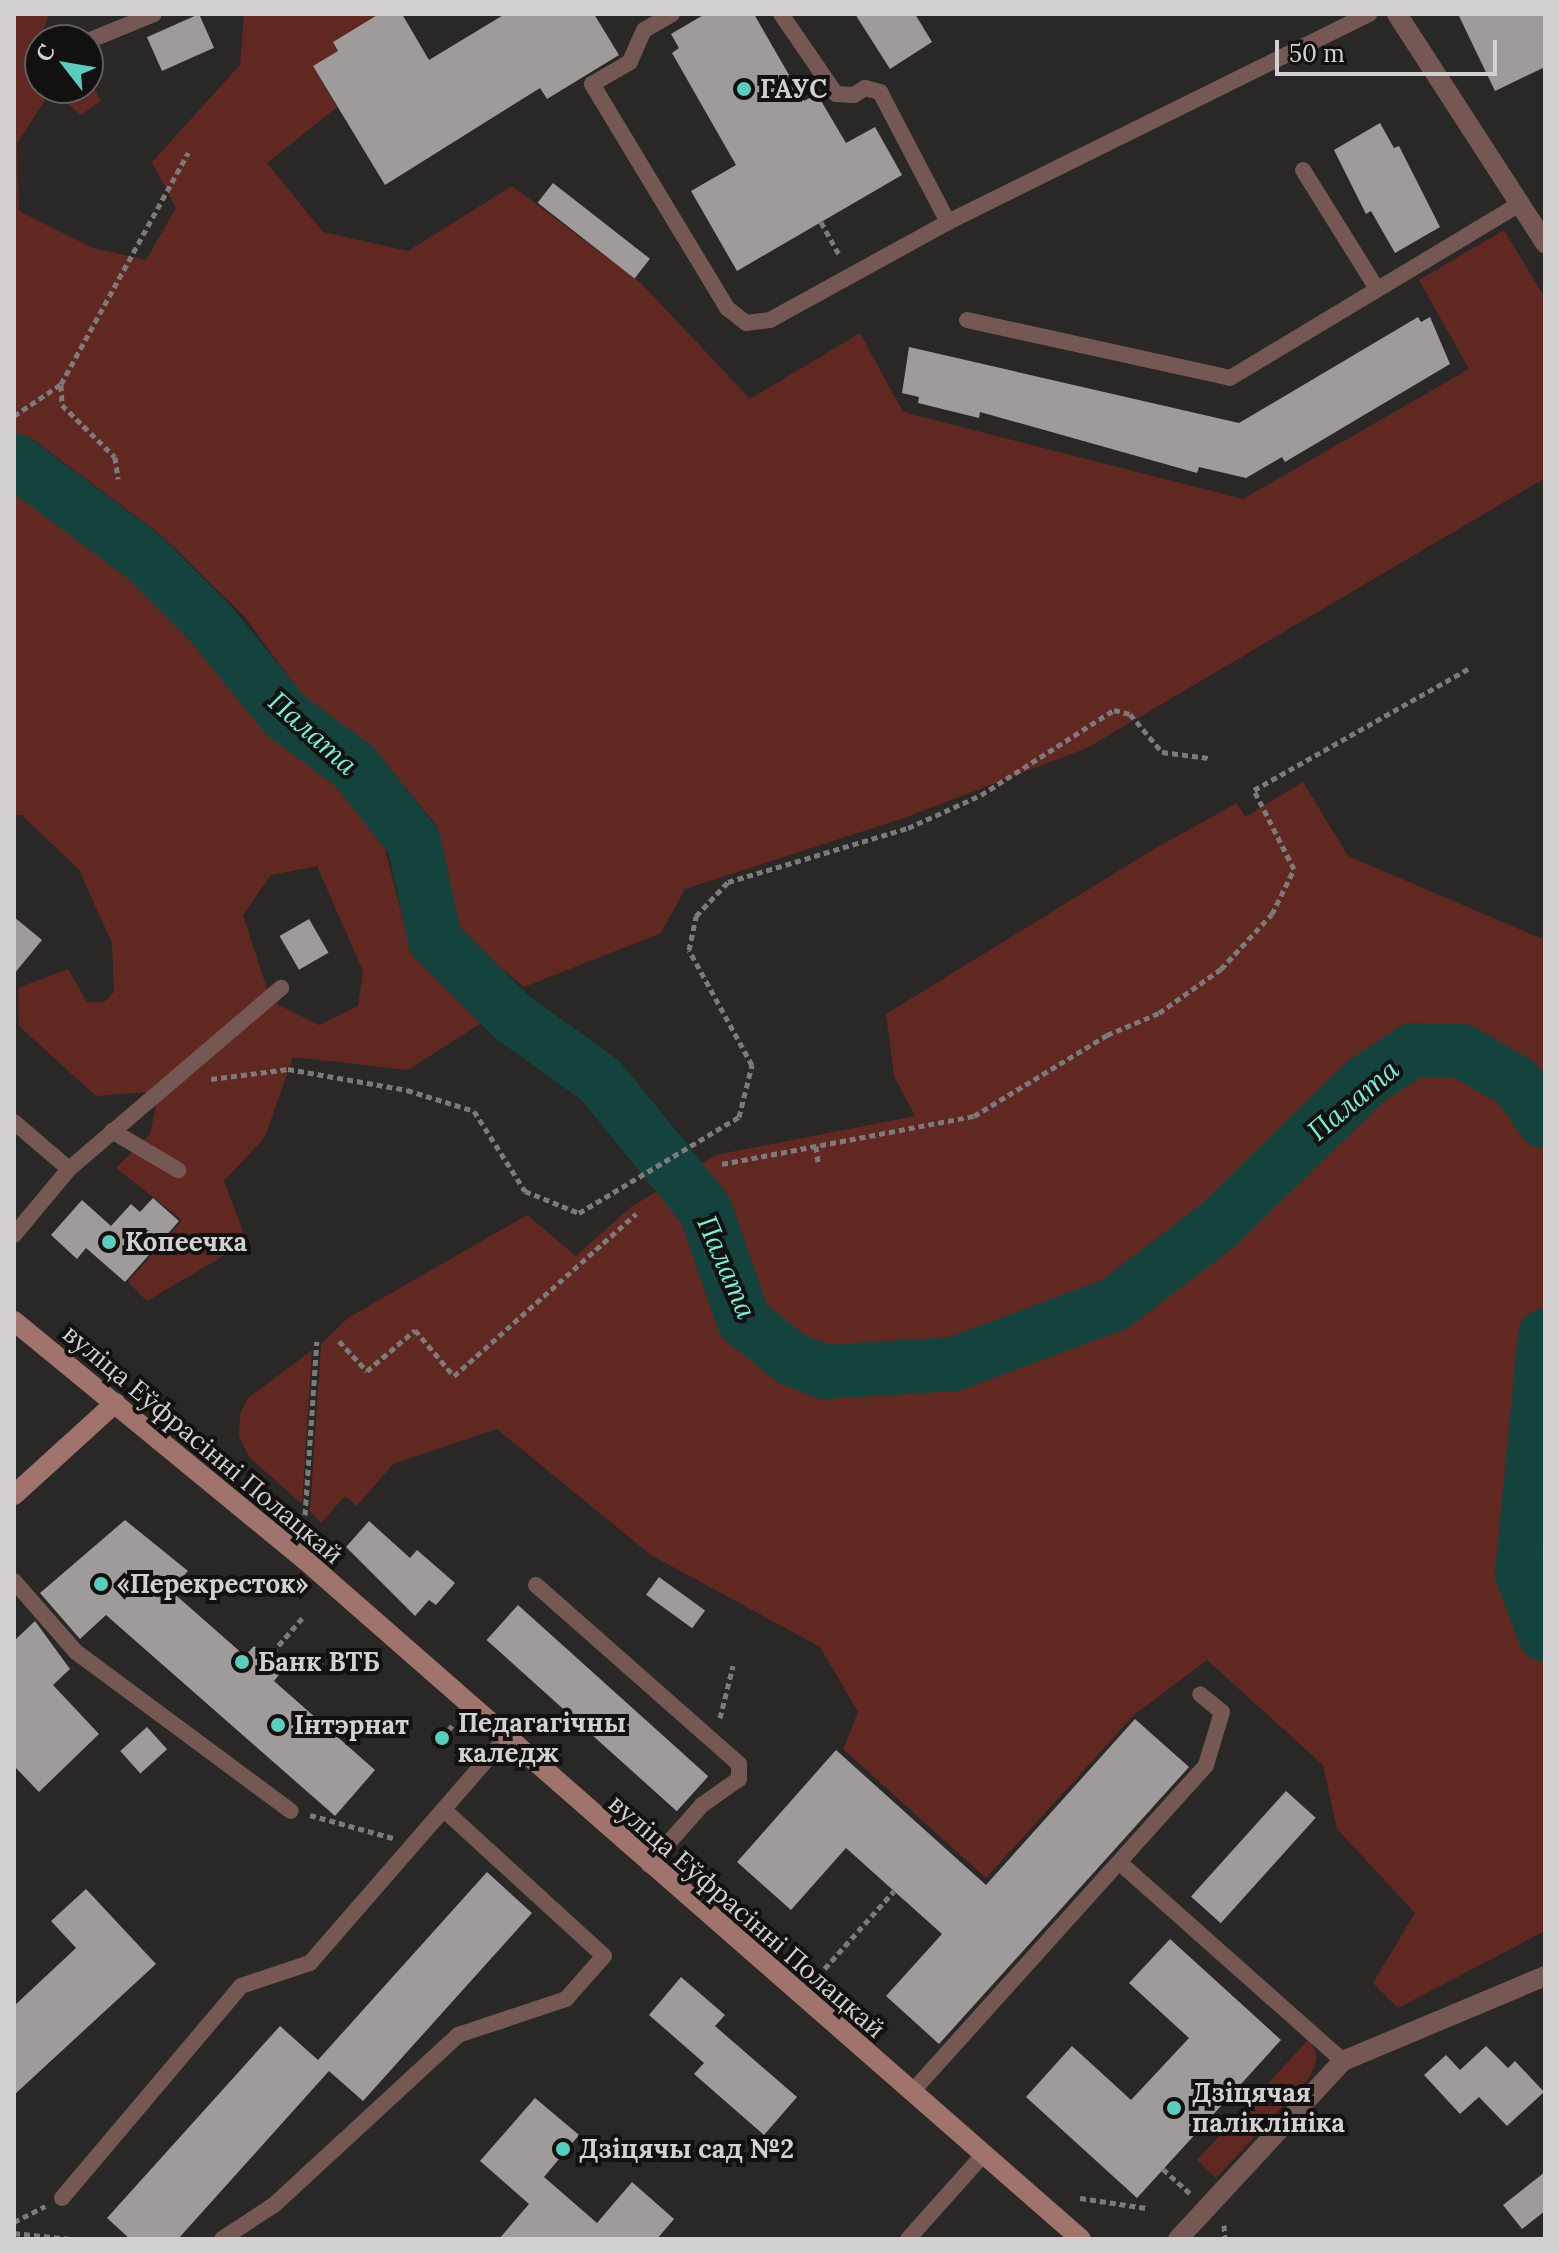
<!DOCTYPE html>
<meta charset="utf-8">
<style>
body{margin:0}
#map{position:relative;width:1559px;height:2253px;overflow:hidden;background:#2a2727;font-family:Lora,serif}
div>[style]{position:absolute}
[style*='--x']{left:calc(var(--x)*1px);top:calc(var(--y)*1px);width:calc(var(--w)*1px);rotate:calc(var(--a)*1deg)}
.green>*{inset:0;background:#612822}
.river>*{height:54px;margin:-27px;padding:0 27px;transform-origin:27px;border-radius:27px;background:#13433c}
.building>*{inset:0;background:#9f9b9a;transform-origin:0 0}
.path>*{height:5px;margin-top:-2.5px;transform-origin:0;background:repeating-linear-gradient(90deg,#7d7a7a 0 6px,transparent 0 10px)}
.service>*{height:16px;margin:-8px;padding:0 8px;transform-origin:8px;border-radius:8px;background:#755854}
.minor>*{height:20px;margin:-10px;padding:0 10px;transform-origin:10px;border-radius:10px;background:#755854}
.secondary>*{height:20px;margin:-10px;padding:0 10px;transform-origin:10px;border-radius:10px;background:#a0736c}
.dots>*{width:22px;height:22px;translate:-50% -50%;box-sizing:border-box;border:4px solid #121110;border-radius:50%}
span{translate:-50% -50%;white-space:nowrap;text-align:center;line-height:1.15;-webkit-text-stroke:8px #121110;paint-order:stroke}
.poi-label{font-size:26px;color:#d2d0d0;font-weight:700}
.left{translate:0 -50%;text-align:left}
.street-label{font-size:26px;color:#d2d0d0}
.water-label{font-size:28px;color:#73f1de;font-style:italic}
.frame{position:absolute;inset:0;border:16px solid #d2d0d0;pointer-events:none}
.north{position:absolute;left:24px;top:24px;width:80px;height:80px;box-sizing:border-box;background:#121110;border:2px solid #5f5d5d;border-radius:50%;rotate:301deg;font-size:22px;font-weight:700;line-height:32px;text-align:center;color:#d2d0d0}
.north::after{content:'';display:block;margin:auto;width:28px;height:36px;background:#5acebd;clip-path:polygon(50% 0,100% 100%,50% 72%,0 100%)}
.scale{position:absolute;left:1275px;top:40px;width:222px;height:36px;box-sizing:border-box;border:4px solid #d2d0d0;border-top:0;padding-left:10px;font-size:24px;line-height:28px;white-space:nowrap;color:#d2d0d0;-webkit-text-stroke:6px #121110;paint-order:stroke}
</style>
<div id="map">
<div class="green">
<div style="clip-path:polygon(14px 14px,49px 14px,40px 40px,40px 88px,88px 88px,88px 76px,101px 101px,81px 115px,51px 90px,17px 144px,19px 211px,93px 248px,146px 260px,176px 208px,152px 162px,240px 65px,244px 14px,379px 14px,333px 42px,338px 51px,313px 66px,337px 107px,267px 163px,323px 232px,408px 251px,512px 186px,641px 283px,750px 399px,860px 333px,903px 412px,1243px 499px,1469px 369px,1419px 280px,1504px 230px,1545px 298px,1545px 478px,1087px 748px,904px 818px,685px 889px,661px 933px,524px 987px,460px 933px,437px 826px,369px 743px,319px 718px,244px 616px,162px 536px,35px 441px,14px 433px)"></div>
<div style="clip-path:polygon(evenodd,14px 489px,127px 574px,196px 641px,269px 734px,337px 781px,385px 849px,410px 947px,486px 1020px,408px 1070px,293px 1057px,265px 1137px,224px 1181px,247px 1242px,147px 1301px,128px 1282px,182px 1220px,116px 1168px,150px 1134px,159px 1091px,96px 1096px,19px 1026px,18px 988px,68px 969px,87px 1002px,104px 1002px,114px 992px,112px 943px,79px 870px,22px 815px,14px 815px,14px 489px,317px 866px,363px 971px,358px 1006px,319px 1025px,271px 1001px,243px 915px,271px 875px,317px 866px)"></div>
<div style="clip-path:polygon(1303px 782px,1348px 856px,1545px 940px,1545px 1931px,1398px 2008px,1373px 1983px,1415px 1913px,1337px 1829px,1323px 1765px,1207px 1660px,1134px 1715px,986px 1878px,843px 1749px,858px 1712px,820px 1647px,651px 1555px,497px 1429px,393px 1464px,357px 1506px,345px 1496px,321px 1523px,310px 1511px,321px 1344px,348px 1318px,527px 1215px,576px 1256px,631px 1207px,716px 1155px,915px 1116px,894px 1076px,886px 1014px,1154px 849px,1237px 803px,1245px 817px)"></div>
<div style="clip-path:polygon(312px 1350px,302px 1504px,249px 1457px,239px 1436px,240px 1415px,247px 1399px)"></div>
<div style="clip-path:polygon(1309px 2039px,1317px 2057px,1310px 2077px,1216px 2178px,1197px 2160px)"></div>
</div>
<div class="river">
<div style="--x:14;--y:460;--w:161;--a:36.7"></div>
<div style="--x:143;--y:556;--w:96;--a:45"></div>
<div style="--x:211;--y:624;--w:119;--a:50.8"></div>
<div style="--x:286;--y:716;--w:84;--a:36.3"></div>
<div style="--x:354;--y:766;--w:97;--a:51.7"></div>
<div style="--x:414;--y:842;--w:100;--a:77.9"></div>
<div style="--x:435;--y:940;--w:109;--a:45"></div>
<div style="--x:512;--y:1017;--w:108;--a:35.6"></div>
<div style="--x:600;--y:1080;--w:166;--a:50.9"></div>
<div style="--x:705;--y:1209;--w:119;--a:70.8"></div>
<div style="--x:744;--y:1321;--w:61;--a:38.4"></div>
<div style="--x:792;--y:1359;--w:35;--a:22"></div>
<div style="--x:824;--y:1372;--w:130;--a:-3.5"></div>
<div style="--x:954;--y:1364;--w:172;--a:-20.4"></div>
<div style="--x:1115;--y:1304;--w:127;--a:-37.3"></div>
<div style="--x:1216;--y:1227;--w:209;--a:-44.2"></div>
<div style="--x:1366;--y:1081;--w:56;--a:-33.4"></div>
<div style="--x:1413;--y:1050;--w:49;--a:1.2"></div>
<div style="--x:1462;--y:1051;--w:62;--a:29.9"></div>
<div style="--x:1516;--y:1082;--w:49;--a:54.1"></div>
<div style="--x:1545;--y:1335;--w:240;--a:95.5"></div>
<div style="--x:1522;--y:1574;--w:65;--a:69.3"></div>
</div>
<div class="building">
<div style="left:199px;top:14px;width:37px;height:57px;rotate:66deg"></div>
<div style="clip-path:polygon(379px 14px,402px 14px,429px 60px,505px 14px,594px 14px,619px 55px,547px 99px,540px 88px,385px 185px,313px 66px,338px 51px,333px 42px)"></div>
<div style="clip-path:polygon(705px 14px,754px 14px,804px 101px,817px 94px,846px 143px,875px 127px,902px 175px,737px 271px,691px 191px,736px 165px,672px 53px,679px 48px,671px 34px)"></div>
<div style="clip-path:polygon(855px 14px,915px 14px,932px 42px,890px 69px)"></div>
<div style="clip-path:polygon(1458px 14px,1545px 14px,1545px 67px,1495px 91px)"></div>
<div style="clip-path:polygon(1380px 123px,1394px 148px,1399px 146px,1440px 227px,1395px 253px,1371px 211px,1366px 214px,1334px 150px)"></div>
<div style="left:553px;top:183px;width:123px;height:25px;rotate:38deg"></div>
<div style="clip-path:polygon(1418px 317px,1421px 322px,1430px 317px,1450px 364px,1285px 462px,1282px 457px,1246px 478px,1199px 467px,1197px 473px,980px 412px,979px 418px,918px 403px,919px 397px,902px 393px,909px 347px,1239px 423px)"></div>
<div style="clip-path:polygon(14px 917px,42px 940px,14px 974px)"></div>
<div style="left:309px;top:919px;width:39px;height:34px;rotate:60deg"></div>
<div style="clip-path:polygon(153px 1198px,179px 1221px,125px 1282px,86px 1248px,77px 1259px,51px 1235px,82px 1200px,111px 1226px,131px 1204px,140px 1212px)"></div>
<div style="clip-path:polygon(125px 1520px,188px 1571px,170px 1590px,245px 1656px,254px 1646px,282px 1671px,274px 1681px,375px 1770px,335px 1816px,106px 1615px,80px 1639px,40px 1593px)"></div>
<div style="clip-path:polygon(369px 1521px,410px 1558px,417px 1550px,455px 1583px,436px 1605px,429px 1600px,415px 1616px,346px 1547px)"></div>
<div style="left:659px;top:1577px;width:57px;height:22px;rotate:36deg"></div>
<div style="left:518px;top:1605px;width:256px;height:47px;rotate:42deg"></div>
<div style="clip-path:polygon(35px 1621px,70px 1669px,53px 1685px,99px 1734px,39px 1792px,14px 1766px,14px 1641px)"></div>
<div style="clip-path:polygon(1135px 1719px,1189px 1767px,939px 2044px,886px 1996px,942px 1934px,846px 1848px,791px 1910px,737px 1862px,836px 1750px,986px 1885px)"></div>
<div style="left:147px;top:1727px;width:30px;height:36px;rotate:48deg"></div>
<div style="left:1286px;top:1791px;width:40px;height:142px;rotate:42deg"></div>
<div style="clip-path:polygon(487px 1872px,532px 1913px,363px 2101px,321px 2064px,329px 2071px,178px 2239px,130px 2239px,107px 2218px,280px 2026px,318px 2060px)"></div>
<div style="clip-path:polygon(86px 1889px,156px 1964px,14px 2095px,14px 2006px,76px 1948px,51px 1921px)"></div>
<div style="clip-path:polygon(1170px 1939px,1281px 2040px,1137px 2198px,1026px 2097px,1072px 2046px,1131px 2100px,1189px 2038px,1129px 1983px)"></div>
<div style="clip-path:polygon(681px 1977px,725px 2015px,715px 2026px,797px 2097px,764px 2135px,694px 2074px,704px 2063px,649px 2015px)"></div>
<div style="clip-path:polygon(1486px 2046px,1508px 2068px,1515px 2061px,1544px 2092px,1507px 2126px,1479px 2097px,1460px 2114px,1424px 2075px,1446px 2055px,1460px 2070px)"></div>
<div style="clip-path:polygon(535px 2098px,579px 2135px,544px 2177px,597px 2223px,632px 2182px,674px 2219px,657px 2239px,499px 2239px,529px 2204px,480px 2161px)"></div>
<div style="clip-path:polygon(1545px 2172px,1545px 2211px,1522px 2229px,1503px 2205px)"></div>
</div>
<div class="path">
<div style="--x:821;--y:222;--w:39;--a:61"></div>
<div style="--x:61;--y:385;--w:20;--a:87"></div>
<div style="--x:62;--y:405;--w:74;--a:44.5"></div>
<div style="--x:115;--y:457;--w:22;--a:82"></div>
<div style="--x:14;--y:416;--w:57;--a:-34.2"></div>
<div style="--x:61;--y:384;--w:264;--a:-61.2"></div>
<div style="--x:211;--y:1079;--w:78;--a:-7.4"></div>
<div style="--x:288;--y:1069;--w:121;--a:10"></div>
<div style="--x:407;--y:1090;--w:70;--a:17.4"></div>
<div style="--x:474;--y:1111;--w:95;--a:57.5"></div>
<div style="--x:525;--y:1191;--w:58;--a:22.2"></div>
<div style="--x:579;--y:1213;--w:187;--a:-31"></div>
<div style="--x:739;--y:1117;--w:54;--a:-76"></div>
<div style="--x:752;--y:1065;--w:131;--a:-118.7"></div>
<div style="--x:689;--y:950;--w:35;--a:-78"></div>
<div style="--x:696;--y:916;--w:47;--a:-46.7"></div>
<div style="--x:728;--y:882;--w:188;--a:-16.7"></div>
<div style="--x:908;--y:828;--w:80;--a:-24.3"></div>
<div style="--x:981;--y:795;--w:158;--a:-32.6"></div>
<div style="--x:1114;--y:710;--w:16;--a:14"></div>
<div style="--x:1130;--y:714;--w:50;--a:49.9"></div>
<div style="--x:1162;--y:752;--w:47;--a:7.3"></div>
<div style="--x:816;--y:1146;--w:16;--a:83"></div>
<div style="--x:722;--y:1164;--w:257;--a:-10.8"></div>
<div style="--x:974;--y:1116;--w:156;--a:-31.3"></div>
<div style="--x:1107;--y:1035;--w:56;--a:-22.9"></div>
<div style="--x:1159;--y:1013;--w:76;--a:-35.4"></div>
<div style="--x:1221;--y:969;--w:75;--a:-47.2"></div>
<div style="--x:1272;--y:914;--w:50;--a:-63.9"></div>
<div style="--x:1294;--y:869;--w:89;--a:-116.9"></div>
<div style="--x:1254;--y:790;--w:249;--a:-29.5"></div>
<div style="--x:339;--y:1341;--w:41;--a:47"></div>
<div style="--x:367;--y:1371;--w:63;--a:-40.5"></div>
<div style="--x:415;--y:1330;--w:60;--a:49.7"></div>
<div style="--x:454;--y:1376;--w:244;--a:-41.7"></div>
<div style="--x:305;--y:1515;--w:174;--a:-86.1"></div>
<div style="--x:259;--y:1668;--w:69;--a:-49.1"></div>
<div style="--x:720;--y:1718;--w:54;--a:-76"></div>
<div style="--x:442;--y:1738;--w:19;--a:-51"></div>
<div style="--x:310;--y:1815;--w:86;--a:15.5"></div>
<div style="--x:818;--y:1976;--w:114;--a:-48.2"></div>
<div style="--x:1163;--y:2169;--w:36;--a:42"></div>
<div style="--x:1080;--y:2198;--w:67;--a:8.6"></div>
<div style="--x:14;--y:2222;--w:35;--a:-27"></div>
<div style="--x:1224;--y:2225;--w:14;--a:86"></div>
<div style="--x:14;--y:2233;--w:57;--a:6"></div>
</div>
<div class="service">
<div style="--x:672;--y:14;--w:32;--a:150"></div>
<div style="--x:644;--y:30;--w:35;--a:114"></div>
<div style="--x:630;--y:62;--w:44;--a:149.9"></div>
<div style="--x:592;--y:84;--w:262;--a:58.9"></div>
<div style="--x:727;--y:308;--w:24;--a:38"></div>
<div style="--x:746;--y:323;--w:24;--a:-7"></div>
<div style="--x:770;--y:320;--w:203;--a:-28.8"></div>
<div style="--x:948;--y:222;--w:470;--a:-26.3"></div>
<div style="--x:781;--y:14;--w:97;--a:55.5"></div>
<div style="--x:836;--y:94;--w:18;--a:3"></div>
<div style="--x:854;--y:95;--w:13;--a:-32"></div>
<div style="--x:865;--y:88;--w:16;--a:15"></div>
<div style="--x:880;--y:92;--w:147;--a:62.4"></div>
<div style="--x:88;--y:41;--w:71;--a:-22.2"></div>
<div style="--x:37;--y:54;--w:3;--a:-18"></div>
<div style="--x:1303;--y:170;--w:140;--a:58.1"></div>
<div style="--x:967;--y:320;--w:269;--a:12.4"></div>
<div style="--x:1230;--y:378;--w:340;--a:-31"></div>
<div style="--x:14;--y:1122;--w:72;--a:40.5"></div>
<div style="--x:69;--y:1169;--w:86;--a:129.8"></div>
<div style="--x:112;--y:1131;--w:77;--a:30.6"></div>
<div style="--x:69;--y:1169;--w:279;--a:-40.5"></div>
<div style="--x:14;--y:1581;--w:94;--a:48.9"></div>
<div style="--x:76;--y:1652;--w:267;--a:36.5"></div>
<div style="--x:536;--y:1585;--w:271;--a:41.4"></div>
<div style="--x:739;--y:1764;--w:15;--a:90"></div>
<div style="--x:739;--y:1779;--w:45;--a:144.9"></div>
<div style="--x:702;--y:1805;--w:80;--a:131.5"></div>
<div style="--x:1120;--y:1863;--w:298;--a:41.6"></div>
<div style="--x:911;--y:2093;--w:441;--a:-48"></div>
<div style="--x:1206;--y:1765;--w:55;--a:-73.2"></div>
<div style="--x:1222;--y:1712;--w:28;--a:-141"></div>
<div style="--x:62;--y:2198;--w:277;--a:-49.8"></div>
<div style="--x:241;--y:1986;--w:73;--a:-18.4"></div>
<div style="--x:310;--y:1963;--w:297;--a:-49"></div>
<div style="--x:222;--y:2239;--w:62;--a:-33.2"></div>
<div style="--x:274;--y:2205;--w:251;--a:-42.7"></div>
<div style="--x:458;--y:2035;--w:114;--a:-18.4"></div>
<div style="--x:566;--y:1999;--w:57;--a:-48.5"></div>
<div style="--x:604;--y:1956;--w:217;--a:-137.6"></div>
<div style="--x:908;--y:2239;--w:114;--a:-48.2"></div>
</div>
<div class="minor">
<div style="--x:1397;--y:14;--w:273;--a:57.1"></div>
<div style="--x:1178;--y:2239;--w:243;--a:-47.2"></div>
<div style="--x:1343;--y:2061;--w:219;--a:-22.8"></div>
</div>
<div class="secondary">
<div style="--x:14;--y:1321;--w:377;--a:39.4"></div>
<div style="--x:305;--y:1560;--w:1031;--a:41.19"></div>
<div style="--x:14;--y:1495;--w:137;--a:-42.3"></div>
</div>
<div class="dots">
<div style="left:744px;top:89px;background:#5acebd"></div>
<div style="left:109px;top:1242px;background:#5acebd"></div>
<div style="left:101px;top:1584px;background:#5acebd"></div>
<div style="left:242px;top:1662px;background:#5acebd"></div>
<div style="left:278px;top:1725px;background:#5acebd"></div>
<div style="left:442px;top:1738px;background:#5acebd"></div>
<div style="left:1174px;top:2108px;background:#5acebd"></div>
<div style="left:563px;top:2149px;background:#5acebd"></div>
</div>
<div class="poi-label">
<span class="left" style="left:760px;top:89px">ГАУС</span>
<span class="left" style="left:125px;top:1242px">Копеечка</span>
<span class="left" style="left:117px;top:1584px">«Перекресток»</span>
<span class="left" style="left:258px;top:1662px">Банк ВТБ</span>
<span class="left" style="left:458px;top:1738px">Педагагічны<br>каледж</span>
<span class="left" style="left:294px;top:1725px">Інтэрнат</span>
<span class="left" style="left:1192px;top:2108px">Дзіцячая<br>паліклініка</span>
<span class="left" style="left:579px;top:2149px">Дзіцячы сад №2</span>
</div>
<div class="street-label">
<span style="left:203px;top:1444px;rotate:40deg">вуліца Еўфрасінні Полацкай</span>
<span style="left:747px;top:1916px;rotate:41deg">вуліца Еўфрасінні Полацкай</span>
</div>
<div class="water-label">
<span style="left:313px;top:733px;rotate:42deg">Палата</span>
<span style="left:1353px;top:1100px;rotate:-40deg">Палата</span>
<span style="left:727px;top:1267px;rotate:67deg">Палата</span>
</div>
<div class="frame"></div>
<div class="north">С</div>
<div class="scale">50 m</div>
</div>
